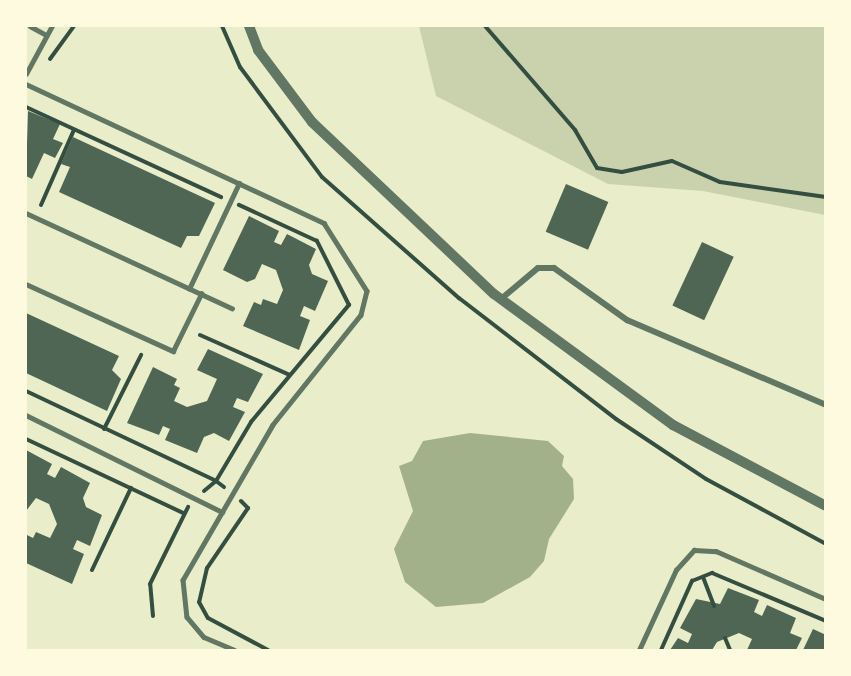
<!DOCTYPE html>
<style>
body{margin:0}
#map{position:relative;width:851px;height:676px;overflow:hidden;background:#e9edc9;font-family:"PT Sans",sans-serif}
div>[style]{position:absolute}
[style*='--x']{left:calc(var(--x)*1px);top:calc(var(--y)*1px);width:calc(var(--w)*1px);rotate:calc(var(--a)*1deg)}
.green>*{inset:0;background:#cad2ad}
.water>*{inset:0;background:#a3b18a}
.building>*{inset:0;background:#4f6655;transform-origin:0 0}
.path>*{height:4px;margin:-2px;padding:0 2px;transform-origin:2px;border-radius:2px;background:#344e41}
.service>*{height:4.5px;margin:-2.25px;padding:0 2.25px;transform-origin:2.25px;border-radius:2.25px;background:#617663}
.minor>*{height:6px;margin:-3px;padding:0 3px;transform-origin:3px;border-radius:3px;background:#617663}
.tertiary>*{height:10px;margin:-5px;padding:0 5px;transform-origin:5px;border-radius:5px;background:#617663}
span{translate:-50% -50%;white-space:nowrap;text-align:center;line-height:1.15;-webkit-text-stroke:5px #fefae0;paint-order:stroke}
.frame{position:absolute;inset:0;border:27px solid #fefae0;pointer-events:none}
</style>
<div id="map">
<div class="green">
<div style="clip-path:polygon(419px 26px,825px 26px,825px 215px,703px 191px,608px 184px,436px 96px)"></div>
</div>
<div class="water">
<div style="clip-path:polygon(470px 433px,548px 441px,564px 456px,562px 466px,573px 479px,574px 499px,549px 539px,544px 561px,530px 577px,483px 603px,436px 607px,405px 582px,394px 549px,413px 511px,399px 466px,412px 461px,423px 441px)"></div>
</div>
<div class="building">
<div style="clip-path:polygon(28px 111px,60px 124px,53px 139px,63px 143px,55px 158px,44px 153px,32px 179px,26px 176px)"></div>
<div style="clip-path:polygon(73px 137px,215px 203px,199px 236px,187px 236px,181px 248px,59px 192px,70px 167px,61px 164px)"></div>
<div style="left:566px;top:184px;width:46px;height:52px;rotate:23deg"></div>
<div style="clip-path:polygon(249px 216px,279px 231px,274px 242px,281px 245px,287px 234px,316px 249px,309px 265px,312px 274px,328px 281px,315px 311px,304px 306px,300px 316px,310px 320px,299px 350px,243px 326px,254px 302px,261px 305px,263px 299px,277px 304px,283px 290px,276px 270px,262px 264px,255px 279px,247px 282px,223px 270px)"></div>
<div style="left:702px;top:242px;width:35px;height:70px;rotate:25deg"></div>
<div style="clip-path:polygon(26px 313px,119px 356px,112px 370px,121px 379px,107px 411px,26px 373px)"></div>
<div style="clip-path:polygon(208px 349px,263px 374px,248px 402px,237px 398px,233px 407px,245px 412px,229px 441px,214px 433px,204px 437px,197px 453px,165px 440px,170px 429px,163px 426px,159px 435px,127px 423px,153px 367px,177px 379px,174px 385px,180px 388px,174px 401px,187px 407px,207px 401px,217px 379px,197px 370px)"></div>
<div style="clip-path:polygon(26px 450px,52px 464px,47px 474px,55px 478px,61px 467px,90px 483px,83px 498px,86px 507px,102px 515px,90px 546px,77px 540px,73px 549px,84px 554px,72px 584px,26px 563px,27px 535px,33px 538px,36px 532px,50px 538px,57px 524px,49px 504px,36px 498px,26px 511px)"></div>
<div style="clip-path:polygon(728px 588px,759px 600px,754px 612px,762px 616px,767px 605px,796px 618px,790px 633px,802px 638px,796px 650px,747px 650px,752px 639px,739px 633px,717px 642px,712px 650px,670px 650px,678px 638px,688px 643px,692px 634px,680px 628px,696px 599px,720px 604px)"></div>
<div style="clip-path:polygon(813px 629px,826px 635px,826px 650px,803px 650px)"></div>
</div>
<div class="path">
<div style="--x:222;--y:26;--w:45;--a:66.3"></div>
<div style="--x:240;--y:67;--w:137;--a:53.3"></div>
<div style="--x:322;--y:177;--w:183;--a:41.5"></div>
<div style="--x:459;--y:298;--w:198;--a:37.6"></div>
<div style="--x:616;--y:419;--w:108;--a:33.7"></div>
<div style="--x:706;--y:479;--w:136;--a:28.4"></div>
<div style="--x:485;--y:26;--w:138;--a:49.1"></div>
<div style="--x:575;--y:130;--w:44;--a:59.9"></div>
<div style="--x:597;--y:168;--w:25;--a:9"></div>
<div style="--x:622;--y:172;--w:51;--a:-12.4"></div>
<div style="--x:672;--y:161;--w:52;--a:23.6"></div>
<div style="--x:720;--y:182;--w:107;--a:8.1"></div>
<div style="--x:50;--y:59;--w:41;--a:-54"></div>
<div style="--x:26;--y:107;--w:215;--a:24.8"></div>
<div style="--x:41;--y:205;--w:82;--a:-66.3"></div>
<div style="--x:200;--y:335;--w:98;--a:24"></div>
<div style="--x:26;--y:391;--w:210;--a:25.3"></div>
<div style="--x:216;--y:481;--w:69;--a:-59.3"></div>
<div style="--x:251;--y:422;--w:153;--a:-50.1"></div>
<div style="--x:349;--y:305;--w:72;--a:-116.6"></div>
<div style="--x:317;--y:241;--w:86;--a:-155.2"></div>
<div style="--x:104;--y:429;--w:83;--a:-63.4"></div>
<div style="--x:26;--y:439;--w:174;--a:25.2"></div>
<div style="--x:204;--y:491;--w:16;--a:-40"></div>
<div style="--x:216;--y:481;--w:10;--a:37"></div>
<div style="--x:241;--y:501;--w:10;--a:45"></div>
<div style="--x:248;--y:508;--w:73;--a:124.3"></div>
<div style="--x:207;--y:568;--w:35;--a:103"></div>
<div style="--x:199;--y:602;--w:18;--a:61"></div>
<div style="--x:208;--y:618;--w:68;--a:28.1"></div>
<div style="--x:92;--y:570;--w:91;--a:-64.6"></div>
<div style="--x:703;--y:577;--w:31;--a:69"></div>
<div style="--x:153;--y:616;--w:32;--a:-95"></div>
<div style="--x:150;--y:584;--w:86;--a:-63.7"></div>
<div style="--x:725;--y:638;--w:13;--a:67"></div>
<div style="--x:661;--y:650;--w:76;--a:-65.8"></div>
<div style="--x:692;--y:581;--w:22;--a:-22"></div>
<div style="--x:712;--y:573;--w:124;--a:22.8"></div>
</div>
<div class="service">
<div style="--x:30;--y:26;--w:18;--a:29"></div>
<div style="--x:26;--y:74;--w:55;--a:-61.6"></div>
<div style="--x:26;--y:84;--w:329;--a:25"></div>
<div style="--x:324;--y:223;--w:80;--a:57.7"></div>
<div style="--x:367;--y:291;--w:25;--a:104"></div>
<div style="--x:361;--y:315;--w:141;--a:128.7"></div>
<div style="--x:273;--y:425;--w:179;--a:120.1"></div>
<div style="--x:183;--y:580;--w:37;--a:84"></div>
<div style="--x:187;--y:617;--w:26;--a:50"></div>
<div style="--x:204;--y:637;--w:33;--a:23"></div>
<div style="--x:26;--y:213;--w:227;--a:24.8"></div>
<div style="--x:26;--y:284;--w:162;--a:24.5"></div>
<div style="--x:173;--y:351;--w:64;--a:-63.8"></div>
<div style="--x:189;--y:289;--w:117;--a:-64.7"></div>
<div style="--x:26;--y:415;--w:219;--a:26.3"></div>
<div style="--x:639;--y:650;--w:88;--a:-65.2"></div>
<div style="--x:676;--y:570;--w:27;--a:-48"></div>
<div style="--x:694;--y:550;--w:22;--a:3"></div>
<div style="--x:716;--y:551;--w:120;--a:23.6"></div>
</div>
<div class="minor">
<div style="--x:501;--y:299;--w:48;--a:-40"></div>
<div style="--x:538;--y:268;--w:16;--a:0"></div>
<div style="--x:554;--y:268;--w:90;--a:35.5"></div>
<div style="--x:627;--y:320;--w:216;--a:23.1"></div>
</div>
<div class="tertiary">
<div style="--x:249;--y:26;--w:26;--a:69"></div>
<div style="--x:258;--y:50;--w:90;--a:53.1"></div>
<div style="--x:312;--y:122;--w:250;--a:43.4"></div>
<div style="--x:494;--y:294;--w:222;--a:36.2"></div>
<div style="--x:673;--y:425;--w:173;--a:27.9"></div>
</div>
<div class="frame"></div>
</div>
